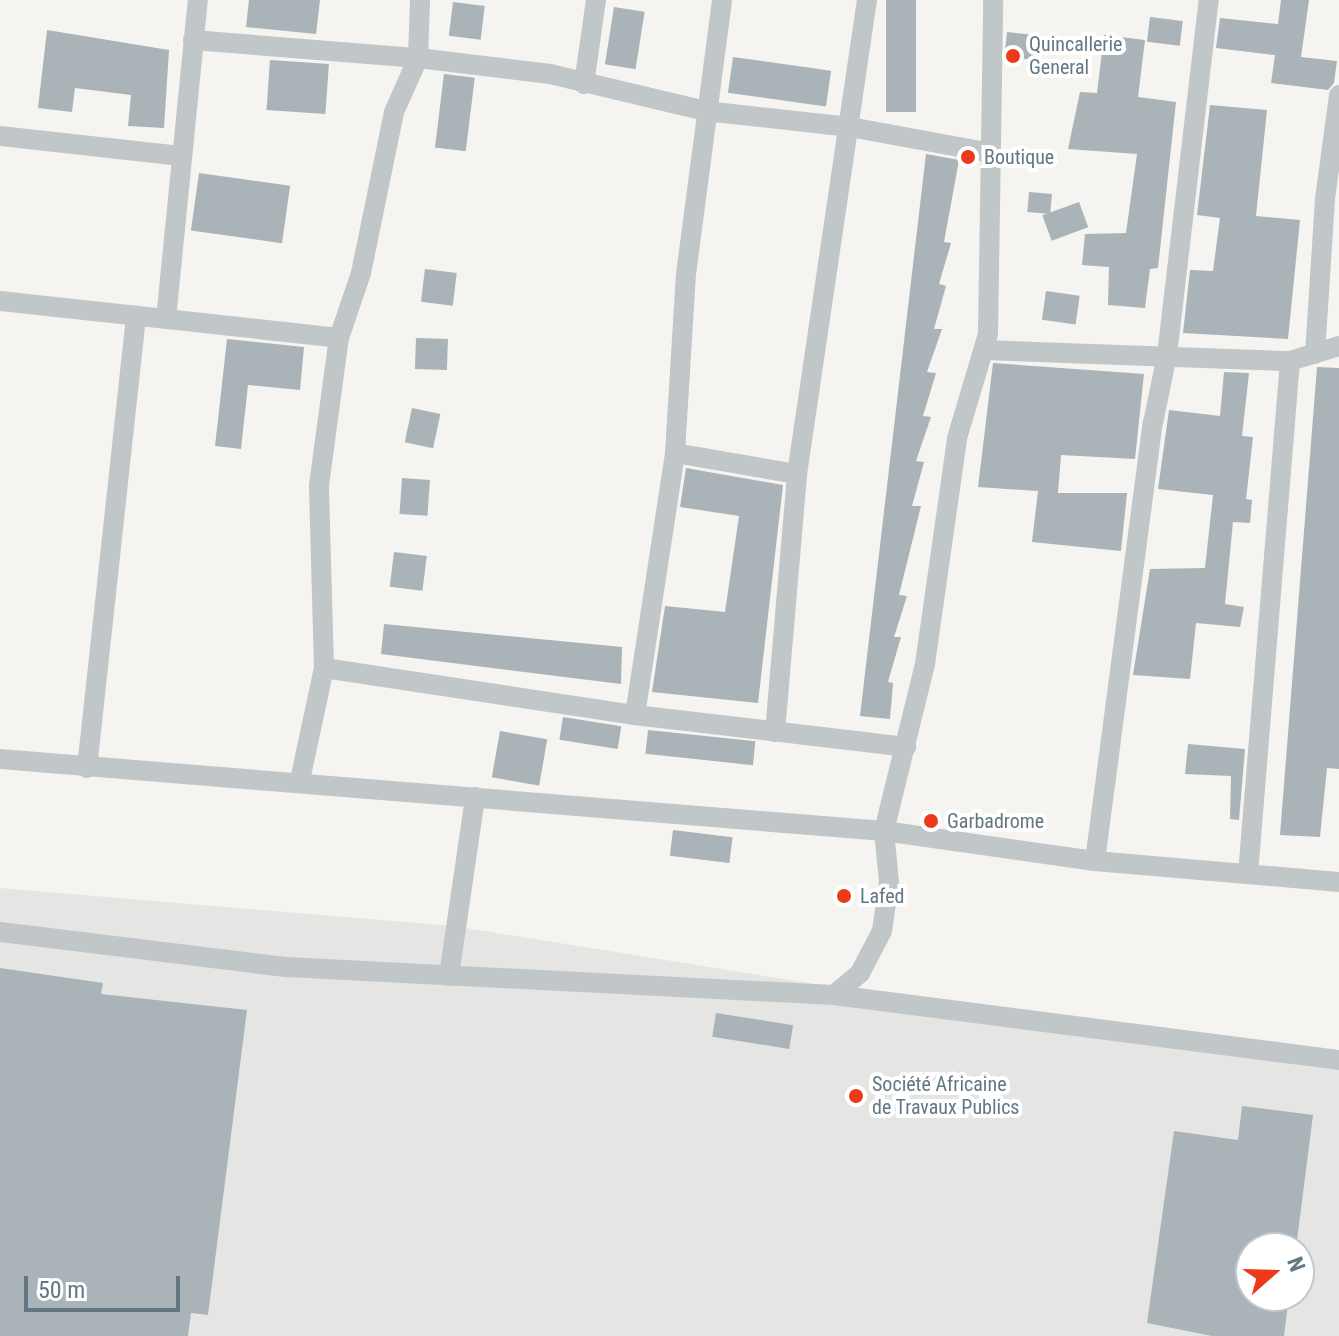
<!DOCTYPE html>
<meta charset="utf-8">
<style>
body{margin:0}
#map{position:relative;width:1339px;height:1336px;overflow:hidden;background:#f5f4f0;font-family:"Roboto Condensed",sans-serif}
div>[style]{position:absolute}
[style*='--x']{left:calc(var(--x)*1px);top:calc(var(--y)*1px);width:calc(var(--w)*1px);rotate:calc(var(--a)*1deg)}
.built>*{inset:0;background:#e5e6e4}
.building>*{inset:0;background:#aab3b7;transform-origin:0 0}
.minor>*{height:20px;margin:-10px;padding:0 10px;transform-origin:10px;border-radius:10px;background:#c1c6c8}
.dots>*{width:22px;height:22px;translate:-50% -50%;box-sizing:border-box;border:4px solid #fff;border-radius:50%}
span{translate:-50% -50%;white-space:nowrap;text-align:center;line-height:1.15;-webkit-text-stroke:8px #fff;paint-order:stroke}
.poi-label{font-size:20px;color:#627783}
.left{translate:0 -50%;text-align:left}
.north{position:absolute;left:1235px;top:1232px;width:80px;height:80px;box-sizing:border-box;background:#fff;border:2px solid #c0c9cd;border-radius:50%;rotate:70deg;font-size:22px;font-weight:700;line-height:32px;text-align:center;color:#627783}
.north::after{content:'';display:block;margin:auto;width:28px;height:36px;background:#ec3919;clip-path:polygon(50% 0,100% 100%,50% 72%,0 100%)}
.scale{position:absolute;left:24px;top:1276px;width:156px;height:36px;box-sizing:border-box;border:4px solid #627783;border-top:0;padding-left:10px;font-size:24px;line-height:28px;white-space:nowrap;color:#627783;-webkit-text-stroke:6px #fff;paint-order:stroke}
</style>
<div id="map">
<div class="built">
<div style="clip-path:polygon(evenodd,0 888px,453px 926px,1339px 1068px,1339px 1336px,0 1336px,0 888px,1251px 1248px,1299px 1248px,1299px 1296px,1251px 1296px,1251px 1248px)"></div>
</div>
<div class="building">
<div style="clip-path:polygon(249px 0,320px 0,316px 34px,246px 27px)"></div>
<div style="left:886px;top:0;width:30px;height:112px"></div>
<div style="clip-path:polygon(1281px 0,1309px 0,1301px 57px,1337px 61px,1334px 83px,1328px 90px,1271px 83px,1275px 55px,1216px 48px,1220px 18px,1278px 24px)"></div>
<div style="left:453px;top:2px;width:32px;height:34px;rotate:7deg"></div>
<div style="left:614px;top:7px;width:31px;height:58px;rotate:9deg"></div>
<div style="left:1150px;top:17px;width:33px;height:25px;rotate:7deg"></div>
<div style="clip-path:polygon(47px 30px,169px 50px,164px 128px,128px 126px,131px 95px,75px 88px,72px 112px,38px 108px)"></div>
<div style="left:1007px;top:32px;width:30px;height:25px;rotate:6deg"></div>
<div style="clip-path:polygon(1104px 35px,1145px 40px,1138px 97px,1176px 102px,1158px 268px,1150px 269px,1145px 308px,1108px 305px,1109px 267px,1082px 265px,1085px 234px,1126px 233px,1137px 154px,1068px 149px,1080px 92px,1097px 93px)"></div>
<div style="left:733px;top:57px;width:99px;height:36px;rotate:8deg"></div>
<div style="left:270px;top:60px;width:59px;height:50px;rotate:4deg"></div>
<div style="left:444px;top:74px;width:31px;height:74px;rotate:7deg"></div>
<div style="clip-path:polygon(1210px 105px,1267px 110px,1256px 216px,1300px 220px,1288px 339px,1183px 333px,1190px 270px,1213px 271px,1220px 218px,1197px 215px)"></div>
<div style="clip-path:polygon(926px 154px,959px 160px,944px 242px,951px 243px,939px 284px,946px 286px,934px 329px,942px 329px,927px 372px,936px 373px,923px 416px,931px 417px,916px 461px,924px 462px,912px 506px,921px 506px,899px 595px,907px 596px,894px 637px,901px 637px,888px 682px,893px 683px,890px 719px,860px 716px)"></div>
<div style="left:199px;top:173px;width:92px;height:58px;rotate:8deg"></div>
<div style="left:1029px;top:192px;width:23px;height:20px;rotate:5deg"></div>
<div style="left:1079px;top:202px;width:27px;height:39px;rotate:70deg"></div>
<div style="left:425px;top:269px;width:32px;height:33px;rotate:7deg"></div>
<div style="left:1046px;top:291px;width:34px;height:29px;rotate:8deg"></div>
<div style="left:416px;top:338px;width:32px;height:31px;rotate:2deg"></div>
<div style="clip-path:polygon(227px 339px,304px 347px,300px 390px,248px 385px,241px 449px,215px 446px)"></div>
<div style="clip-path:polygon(993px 363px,1144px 374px,1135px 459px,1061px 455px,1058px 493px,1127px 493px,1121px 551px,1032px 542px,1038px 491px,978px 487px)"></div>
<div style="clip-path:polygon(1317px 367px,1339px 368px,1339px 769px,1327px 768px,1320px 837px,1280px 835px)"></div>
<div style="clip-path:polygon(1224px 372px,1249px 373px,1242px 436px,1253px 437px,1246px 499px,1252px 500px,1250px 523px,1233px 522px,1225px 604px,1244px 607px,1240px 627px,1196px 623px,1190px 679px,1133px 675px,1150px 569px,1205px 568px,1213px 495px,1158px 489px,1169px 410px,1220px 416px)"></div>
<div style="left:412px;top:408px;width:29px;height:35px;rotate:12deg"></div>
<div style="clip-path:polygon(686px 468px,783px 485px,758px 703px,652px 692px,665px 606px,725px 612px,739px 516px,680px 507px)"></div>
<div style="left:402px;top:478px;width:28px;height:36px;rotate:4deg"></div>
<div style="left:394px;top:552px;width:33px;height:35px;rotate:7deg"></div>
<div style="clip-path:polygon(384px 624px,622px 647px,621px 684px,381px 654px)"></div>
<div style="left:563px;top:717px;width:59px;height:23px;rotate:9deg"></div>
<div style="left:648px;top:730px;width:108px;height:24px;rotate:6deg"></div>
<div style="left:500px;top:731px;width:48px;height:47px;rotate:10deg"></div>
<div style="clip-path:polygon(1188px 744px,1245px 749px,1239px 820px,1230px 819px,1231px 776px,1185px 774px)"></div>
<div style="left:673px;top:830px;width:60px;height:26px;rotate:7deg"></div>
<div style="clip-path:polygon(0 968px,103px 983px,101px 994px,247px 1010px,208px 1315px,191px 1313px,188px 1336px,0 1336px)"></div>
<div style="left:716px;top:1013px;width:78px;height:24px;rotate:9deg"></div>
<div style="clip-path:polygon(1242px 1106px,1313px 1115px,1296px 1248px,1251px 1248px,1251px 1296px,1289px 1296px,1284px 1336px,1212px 1336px,1147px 1323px,1174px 1131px,1238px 1140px)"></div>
</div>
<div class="minor">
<div style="--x:193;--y:40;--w:226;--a:4.6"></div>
<div style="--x:418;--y:58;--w:133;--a:6.9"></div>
<div style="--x:550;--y:74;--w:159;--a:13.4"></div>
<div style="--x:705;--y:111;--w:146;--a:6.3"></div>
<div style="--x:850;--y:127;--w:144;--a:10.4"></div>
<div style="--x:584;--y:84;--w:85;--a:-81.9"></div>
<div style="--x:0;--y:136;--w:182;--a:6.3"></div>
<div style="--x:0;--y:301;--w:341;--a:6.2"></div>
<div style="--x:166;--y:319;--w:321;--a:-84.3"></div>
<div style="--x:985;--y:350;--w:305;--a:2.1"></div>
<div style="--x:1290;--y:361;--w:51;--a:-17"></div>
<div style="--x:1315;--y:354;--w:155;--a:-86.3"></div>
<div style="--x:1325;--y:199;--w:105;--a:-82.3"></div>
<div style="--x:675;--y:453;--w:124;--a:9.8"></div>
<div style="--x:324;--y:668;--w:315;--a:8.6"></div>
<div style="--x:635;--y:715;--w:273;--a:6.7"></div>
<div style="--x:635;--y:715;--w:265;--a:-81.3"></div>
<div style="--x:675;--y:453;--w:179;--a:-86.5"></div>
<div style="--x:686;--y:274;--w:276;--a:-82.5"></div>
<div style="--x:775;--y:732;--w:259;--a:-85.1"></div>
<div style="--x:797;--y:474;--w:479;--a:-81.6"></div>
<div style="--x:0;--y:759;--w:887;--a:4.66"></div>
<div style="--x:884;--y:831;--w:213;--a:8.1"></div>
<div style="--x:1095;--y:861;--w:245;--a:4.9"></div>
<div style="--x:87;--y:768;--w:455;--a:-83.8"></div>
<div style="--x:300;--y:780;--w:115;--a:-77.9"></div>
<div style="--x:324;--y:668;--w:183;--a:-91.6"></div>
<div style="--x:319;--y:485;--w:148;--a:-82.3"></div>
<div style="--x:339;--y:338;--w:69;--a:-71.3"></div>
<div style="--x:361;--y:273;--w:164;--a:-78.4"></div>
<div style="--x:394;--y:112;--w:59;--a:-66"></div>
<div style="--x:418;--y:58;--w:58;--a:-88"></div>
<div style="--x:1095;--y:861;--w:442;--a:-82.5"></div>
<div style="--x:1153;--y:423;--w:69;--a:-78.4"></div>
<div style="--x:1167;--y:355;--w:357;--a:-83.3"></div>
<div style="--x:1248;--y:874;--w:515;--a:-85.32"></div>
<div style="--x:0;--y:932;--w:289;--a:7"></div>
<div style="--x:287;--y:967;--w:548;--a:2.93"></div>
<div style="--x:834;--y:995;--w:509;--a:7.33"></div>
<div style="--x:449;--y:976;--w:181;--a:-81.7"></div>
<div style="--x:834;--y:995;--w:34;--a:-40"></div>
<div style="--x:860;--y:973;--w:47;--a:-62.4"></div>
<div style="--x:882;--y:931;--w:49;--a:-81.9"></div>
<div style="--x:889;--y:882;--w:51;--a:-95.6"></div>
<div style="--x:884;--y:831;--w:172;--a:-76.2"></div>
<div style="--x:925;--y:664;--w:228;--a:-81.9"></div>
<div style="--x:957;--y:438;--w:109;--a:-73.4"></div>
<div style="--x:988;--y:334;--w:334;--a:-89.1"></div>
</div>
<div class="dots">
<div style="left:1013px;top:56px;background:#ec3919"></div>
<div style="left:968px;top:157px;background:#ec3919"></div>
<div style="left:931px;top:821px;background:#ec3919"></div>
<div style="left:844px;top:896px;background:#ec3919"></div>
<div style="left:856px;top:1096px;background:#ec3919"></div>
</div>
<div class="poi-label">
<span class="left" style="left:1029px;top:56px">Quincallerie<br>General</span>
<span class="left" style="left:984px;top:157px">Boutique</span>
<span class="left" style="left:947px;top:821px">Garbadrome</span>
<span class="left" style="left:860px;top:896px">Lafed</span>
<span class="left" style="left:872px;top:1096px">Société Africaine<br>de Travaux Publics</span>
</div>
<div class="north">N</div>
<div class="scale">50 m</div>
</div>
